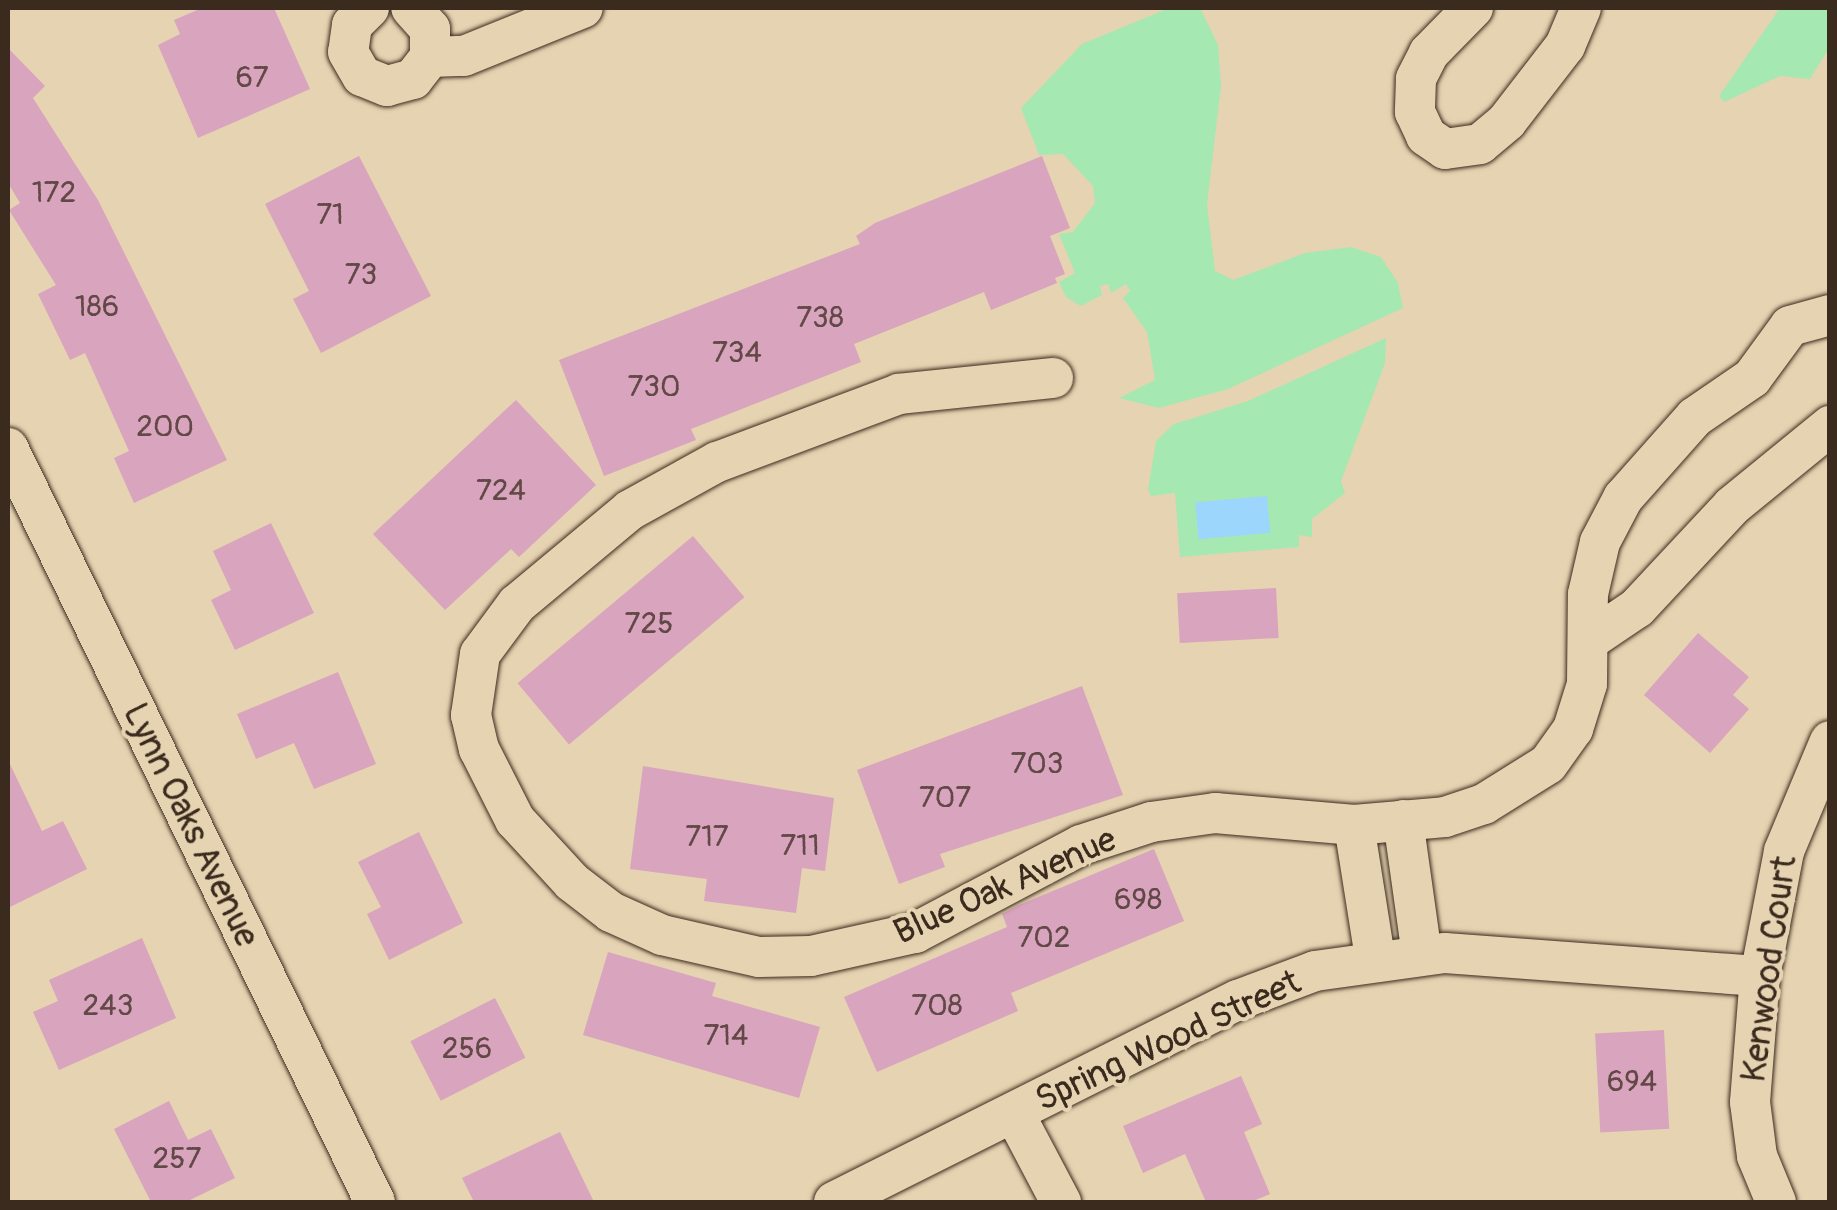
<!DOCTYPE html>
<style>
body{margin:0}
#map{position:relative;width:1837px;height:1210px;overflow:hidden;background:#e6d3b1;font-family:Pangolin,sans-serif}
div>[style]{position:absolute}
[style*='--x']{left:calc(var(--x)*1px);top:calc(var(--y)*1px);width:calc(var(--w)*1px);rotate:calc(var(--a)*1deg)}
.green>*{inset:0;background:#a6e8b2}
.water>*{inset:0;background:#9cd6fc;transform-origin:0 0}
.building>*{inset:0;background:#d9a4bd;transform-origin:0 0}
.roads{filter:drop-shadow(0 0 2px #3b2a1e) drop-shadow(0 0 2px #3b2a1e)}
.street>*{height:40px;margin:-20px;padding:0 20px;transform-origin:20px;border-radius:20px;background:#e6d3b1}
span{translate:-50% -50%;white-space:nowrap;text-align:center;line-height:1.15;-webkit-text-stroke:8px #e6d3b1;paint-order:stroke}
.number-label{font-size:30px;color:#624846}
.number-label span{-webkit-text-stroke-width:0}
.street-label{font-size:35px;color:#3b2a1e}
.frame{position:absolute;inset:0;border:10px solid #3b2a1e;pointer-events:none}
</style>
<div id="map">
<div class="green">
<div style="clip-path:polygon(1169px 8px,1200px 8px,1218px 45px,1221px 86px,1207px 204px,1215px 271px,1233px 280px,1305px 253px,1351px 247px,1381px 257px,1398px 283px,1403px 308px,1228px 389px,1159px 408px,1119px 398px,1155px 380px,1147px 332px,1123px 298px,1130px 291px,1126px 284px,1111px 293px,1108px 284px,1100px 286px,1102px 295px,1081px 306px,1066px 297px,1059px 282px,1075px 273px,1059px 234px,1073px 232px,1095px 203px,1093px 186px,1063px 154px,1039px 155px,1021px 108px,1082px 44px)"></div>
<div style="clip-path:polygon(1780px 8px,1829px 8px,1829px 48px,1810px 79px,1780px 76px,1724px 102px,1719px 96px)"></div>
<div style="clip-path:polygon(1386px 338px,1385px 363px,1341px 481px,1345px 493px,1312px 519px,1312px 537px,1299px 535px,1299px 547px,1180px 557px,1175px 493px,1151px 496px,1148px 490px,1156px 441px,1174px 424px,1248px 401px)"></div>
</div>
<div class="water">
<div style="left:1267px;top:496px;width:37px;height:72px;rotate:85deg"></div>
</div>
<div class="building">
<div style="clip-path:polygon(202px 8px,274px 8px,310px 89px,198px 138px,158px 45px,180px 34px,174px 20px)"></div>
<div style="clip-path:polygon(8px 48px,45px 86px,33px 98px,98px 200px,227px 460px,134px 503px,114px 458px,129px 451px,85px 353px,70px 360px,38px 294px,56px 285px,9px 210px,20px 203px,8px 183px)"></div>
<div style="clip-path:polygon(359px 156px,431px 296px,321px 353px,293px 299px,309px 291px,265px 204px)"></div>
<div style="clip-path:polygon(1042px 156px,1070px 228px,1050px 236px,1065px 274px,1055px 278px,1057px 283px,991px 310px,984px 292px,854px 344px,861px 362px,691px 429px,696px 440px,604px 476px,559px 360px,860px 244px,856px 236px,875px 223px)"></div>
<div style="clip-path:polygon(516px 400px,596px 485px,519px 557px,511px 549px,445px 610px,373px 534px)"></div>
<div style="clip-path:polygon(271px 523px,314px 613px,235px 650px,211px 600px,231px 590px,213px 551px)"></div>
<div style="left:693px;top:536px;width:80px;height:229px;rotate:50deg"></div>
<div style="left:1276px;top:588px;width:50px;height:99px;rotate:87deg"></div>
<div style="clip-path:polygon(1698px 633px,1749px 677px,1733px 695px,1749px 709px,1710px 753px,1644px 695px)"></div>
<div style="clip-path:polygon(338px 672px,376px 764px,314px 789px,294px 743px,256px 759px,237px 714px)"></div>
<div style="clip-path:polygon(1082px 686px,1123px 795px,940px 854px,945px 867px,899px 884px,857px 770px)"></div>
<div style="clip-path:polygon(8px 760px,42px 831px,63px 821px,87px 869px,8px 908px)"></div>
<div style="clip-path:polygon(643px 766px,834px 798px,825px 871px,802px 868px,796px 913px,704px 901px,707px 879px,630px 869px)"></div>
<div style="clip-path:polygon(419px 832px,463px 923px,389px 960px,367px 914px,381px 907px,358px 862px)"></div>
<div style="clip-path:polygon(1154px 849px,1184px 921px,1011px 993px,1018px 1011px,877px 1072px,844px 997px,1007px 927px,1002px 914px,1019px 905px)"></div>
<div style="clip-path:polygon(142px 938px,176px 1018px,59px 1070px,33px 1012px,58px 1001px,49px 980px)"></div>
<div style="clip-path:polygon(608px 952px,716px 983px,712px 996px,820px 1027px,799px 1098px,583px 1035px)"></div>
<div style="left:495px;top:998px;width:67px;height:95px;rotate:63deg"></div>
<div style="left:1664px;top:1030px;width:99px;height:69px;rotate:87deg"></div>
<div style="clip-path:polygon(1241px 1076px,1262px 1124px,1244px 1132px,1270px 1194px,1251px 1202px,1206px 1202px,1185px 1154px,1143px 1173px,1123px 1126px)"></div>
<div style="clip-path:polygon(169px 1101px,188px 1140px,211px 1129px,235px 1178px,186px 1202px,151px 1202px,114px 1129px)"></div>
<div style="clip-path:polygon(560px 1132px,594px 1202px,474px 1202px,462px 1178px)"></div>
</div>
<div class="roads">
<div class="street">
<div style="--x:369;--y:8;--w:24;--a:135"></div>
<div style="--x:352;--y:25;--w:27;--a:98"></div>
<div style="--x:348;--y:52;--w:28;--a:60"></div>
<div style="--x:362;--y:76;--w:27;--a:22"></div>
<div style="--x:387;--y:86;--w:27;--a:-15"></div>
<div style="--x:413;--y:79;--w:28;--a:-52"></div>
<div style="--x:430;--y:57;--w:28;--a:-90"></div>
<div style="--x:430;--y:29;--w:28;--a:-132"></div>
<div style="--x:1473;--y:8;--w:63;--a:134.4"></div>
<div style="--x:1429;--y:53;--w:29;--a:117"></div>
<div style="--x:1416;--y:79;--w:33;--a:92"></div>
<div style="--x:1415;--y:112;--w:26;--a:65"></div>
<div style="--x:1426;--y:136;--w:23;--a:34"></div>
<div style="--x:1445;--y:149;--w:35;--a:-8"></div>
<div style="--x:1480;--y:144;--w:35;--a:-40"></div>
<div style="--x:1507;--y:121;--w:95;--a:-52.3"></div>
<div style="--x:1565;--y:46;--w:41;--a:-67.2"></div>
<div style="--x:430;--y:57;--w:34;--a:-2"></div>
<div style="--x:464;--y:56;--w:128;--a:-22"></div>
<div style="--x:1053;--y:378;--w:155;--a:174.1"></div>
<div style="--x:899;--y:394;--w:194;--a:159.5"></div>
<div style="--x:717;--y:462;--w:99;--a:151.1"></div>
<div style="--x:630;--y:510;--w:147;--a:140.2"></div>
<div style="--x:517;--y:604;--w:62;--a:126.5"></div>
<div style="--x:480;--y:654;--w:62;--a:98.4"></div>
<div style="--x:471;--y:715;--w:35;--a:77"></div>
<div style="--x:479;--y:749;--w:80;--a:63.1"></div>
<div style="--x:515;--y:820;--w:84;--a:47.4"></div>
<div style="--x:572;--y:882;--w:49;--a:37.6"></div>
<div style="--x:611;--y:912;--w:56;--a:24.3"></div>
<div style="--x:662;--y:935;--w:99;--a:12.8"></div>
<div style="--x:759;--y:957;--w:52;--a:-1.1"></div>
<div style="--x:811;--y:956;--w:107;--a:-12.5"></div>
<div style="--x:915;--y:933;--w:188;--a:-27.9"></div>
<div style="--x:1081;--y:845;--w:74;--a:-18.2"></div>
<div style="--x:1151;--y:822;--w:65;--a:-8"></div>
<div style="--x:1215;--y:813;--w:140;--a:4.9"></div>
<div style="--x:1354;--y:825;--w:91;--a:-5"></div>
<div style="--x:1445;--y:817;--w:41;--a:-18.4"></div>
<div style="--x:1484;--y:804;--w:75;--a:-32"></div>
<div style="--x:1548;--y:764;--w:43;--a:-54.5"></div>
<div style="--x:1573;--y:729;--w:47;--a:-72.7"></div>
<div style="--x:1587;--y:684;--w:90;--a:-89.4"></div>
<div style="--x:1588;--y:594;--w:53;--a:-77"></div>
<div style="--x:1600;--y:542;--w:50;--a:-62.4"></div>
<div style="--x:1623;--y:498;--w:108;--a:-48.4"></div>
<div style="--x:1695;--y:417;--w:69;--a:-34.4"></div>
<div style="--x:1752;--y:378;--w:64;--a:-53.8"></div>
<div style="--x:1790;--y:326;--w:41;--a:-15.4"></div>
<div style="--x:8;--y:448;--w:839;--a:64.05"></div>
<div style="--x:1588;--y:641;--w:59;--a:-34"></div>
<div style="--x:1637;--y:608;--w:139;--a:-47"></div>
<div style="--x:1732;--y:506;--w:127;--a:-39.2"></div>
<div style="--x:1403;--y:820;--w:136;--a:82"></div>
<div style="--x:1354;--y:825;--w:135;--a:81"></div>
<div style="--x:1014;--y:1113;--w:101;--a:62.2"></div>
<div style="--x:834;--y:1202;--w:452;--a:-26.6"></div>
<div style="--x:1238;--y:1000;--w:82;--a:-20.6"></div>
<div style="--x:1315;--y:971;--w:131;--a:-7.9"></div>
<div style="--x:1445;--y:953;--w:316;--a:4.2"></div>
<div style="--x:1776;--y:1202;--w:50;--a:-112.4"></div>
<div style="--x:1757;--y:1156;--w:54;--a:-97.4"></div>
<div style="--x:1750;--y:1102;--w:126;--a:-85.5"></div>
<div style="--x:1760;--y:976;--w:127;--a:-79.1"></div>
<div style="--x:1784;--y:851;--w:119;--a:-67.3"></div>
</div>
</div>
<div class="number-label">
<span style="left:252px;top:78px">67</span>
<span style="left:54px;top:193px">172</span>
<span style="left:330px;top:215px">71</span>
<span style="left:361px;top:275px">73</span>
<span style="left:97px;top:307px">186</span>
<span style="left:820px;top:318px">738</span>
<span style="left:737px;top:353px">734</span>
<span style="left:654px;top:387px">730</span>
<span style="left:165px;top:427px">200</span>
<span style="left:501px;top:491px">724</span>
<span style="left:649px;top:624px">725</span>
<span style="left:1037px;top:764px">703</span>
<span style="left:945px;top:798px">707</span>
<span style="left:707px;top:837px">717</span>
<span style="left:800px;top:846px">711</span>
<span style="left:1138px;top:900px">698</span>
<span style="left:1044px;top:938px">702</span>
<span style="left:108px;top:1006px">243</span>
<span style="left:937px;top:1006px">708</span>
<span style="left:726px;top:1036px">714</span>
<span style="left:467px;top:1049px">256</span>
<span style="left:1632px;top:1082px">694</span>
<span style="left:177px;top:1159px">257</span>
</div>
<div class="street-label">
<span style="left:191px;top:825px;rotate:64deg">Lynn Oaks Avenue</span>
<span style="left:1005px;top:886px;rotate:-24deg">Blue Oak Avenue</span>
<span style="left:1769px;top:969px;rotate:-82deg">Kenwood Court</span>
<span style="left:1168px;top:1041px;rotate:-25deg">Spring Wood Street</span>
</div>
<div class="frame"></div>
</div>
